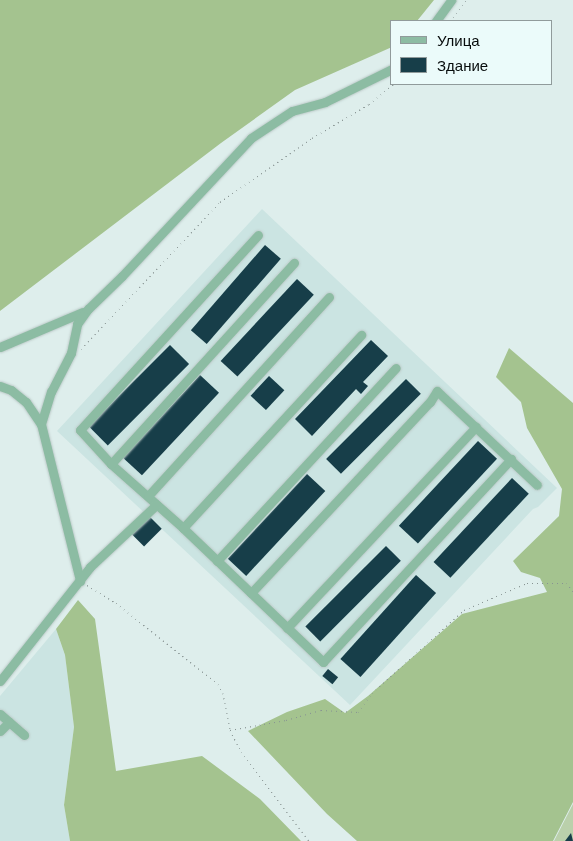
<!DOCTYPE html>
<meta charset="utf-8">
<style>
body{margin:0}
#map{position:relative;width:573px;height:841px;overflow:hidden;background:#deeeec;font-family:Barlow,sans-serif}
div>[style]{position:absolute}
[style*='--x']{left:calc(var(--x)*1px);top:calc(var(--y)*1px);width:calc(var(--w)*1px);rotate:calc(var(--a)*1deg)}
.built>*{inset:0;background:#cbe4e2}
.green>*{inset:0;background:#bad0ab}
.forest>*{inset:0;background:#a4c38f}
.building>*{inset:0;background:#173e49;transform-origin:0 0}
.path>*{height:1px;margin-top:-0.5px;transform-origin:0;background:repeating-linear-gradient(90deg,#879392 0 1px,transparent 0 5px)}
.roads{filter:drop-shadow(0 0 1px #bccac8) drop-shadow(0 0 1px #bccac8)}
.minor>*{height:9px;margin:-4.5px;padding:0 4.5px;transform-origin:4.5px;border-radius:4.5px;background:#8cbca3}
span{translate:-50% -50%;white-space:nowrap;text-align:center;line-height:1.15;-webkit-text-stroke:5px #ebfbfa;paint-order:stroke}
.legend{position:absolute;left:390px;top:20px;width:162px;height:65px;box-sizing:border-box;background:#ebfbfa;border:1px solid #909b9b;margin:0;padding:6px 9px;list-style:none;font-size:15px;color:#070c0c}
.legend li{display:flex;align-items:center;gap:10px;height:25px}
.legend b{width:25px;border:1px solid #909b9b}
</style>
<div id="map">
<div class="built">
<div style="clip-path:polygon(262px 209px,557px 488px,538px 507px,533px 509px,350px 705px,57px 431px)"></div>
<div style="clip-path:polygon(56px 629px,65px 655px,74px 727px,64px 805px,70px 841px,0 841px,0 696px)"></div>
</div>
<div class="green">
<div style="clip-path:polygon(573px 804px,573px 841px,554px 841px)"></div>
</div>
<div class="forest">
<div style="clip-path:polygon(0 0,434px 0,417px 21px,392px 21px,392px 47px,295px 90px,221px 143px,0 311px)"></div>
<div style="clip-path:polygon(509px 348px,573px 403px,573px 802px,553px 841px,357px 841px,327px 814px,248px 731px,287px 712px,325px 699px,345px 713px,368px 696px,462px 614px,547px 592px,540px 578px,521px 572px,513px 561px,559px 516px,562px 489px,527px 428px,521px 402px,496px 377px)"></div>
<div style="clip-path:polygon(78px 600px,95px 619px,116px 771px,202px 756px,260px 799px,301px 841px,70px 841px,64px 805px,74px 727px,65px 655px,56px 629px)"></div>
</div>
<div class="building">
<div style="left:265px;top:245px;width:21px;height:113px;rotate:41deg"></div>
<div style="left:297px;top:279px;width:23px;height:112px;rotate:43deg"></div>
<div style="clip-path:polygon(371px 340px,388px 356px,363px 382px,368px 386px,361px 394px,356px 389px,312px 436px,295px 419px)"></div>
<div style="left:170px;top:345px;width:27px;height:115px;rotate:45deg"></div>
<div style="left:200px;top:375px;width:26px;height:113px;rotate:43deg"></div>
<div style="left:269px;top:376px;width:21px;height:27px;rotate:43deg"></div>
<div style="left:406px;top:379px;width:21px;height:113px;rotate:45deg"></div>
<div style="left:478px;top:441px;width:26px;height:116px;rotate:43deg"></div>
<div style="left:307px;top:474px;width:25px;height:116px;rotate:43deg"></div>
<div style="left:512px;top:478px;width:23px;height:115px;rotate:43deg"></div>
<div style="left:149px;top:516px;width:18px;height:25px;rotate:45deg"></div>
<div style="left:386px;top:546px;width:21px;height:114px;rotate:45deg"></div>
<div style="left:416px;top:575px;width:27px;height:113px;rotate:42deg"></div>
<div style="left:328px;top:669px;width:13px;height:9px;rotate:39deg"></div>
<div style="clip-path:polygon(571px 833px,573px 841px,565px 841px)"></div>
</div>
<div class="path">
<div style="--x:450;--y:21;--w:26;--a:-53"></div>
<div style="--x:81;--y:349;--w:202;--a:-46.6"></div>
<div style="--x:220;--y:202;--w:112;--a:-34.8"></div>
<div style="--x:312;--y:138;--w:66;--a:-30.8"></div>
<div style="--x:369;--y:104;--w:32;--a:-39"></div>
<div style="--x:87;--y:585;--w:34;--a:32"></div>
<div style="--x:116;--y:603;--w:130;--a:38.5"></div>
<div style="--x:218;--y:684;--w:10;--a:61"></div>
<div style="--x:223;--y:693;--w:38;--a:79"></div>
<div style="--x:230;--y:730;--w:25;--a:63"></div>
<div style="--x:241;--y:752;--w:112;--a:52.6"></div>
<div style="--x:230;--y:730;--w:57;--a:-10.1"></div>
<div style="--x:286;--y:720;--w:36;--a:-16"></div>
<div style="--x:321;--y:710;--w:37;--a:3"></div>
<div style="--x:358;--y:712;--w:24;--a:-54"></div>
<div style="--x:372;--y:693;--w:124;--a:-42.1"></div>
<div style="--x:464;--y:610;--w:69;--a:-23.2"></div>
<div style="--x:527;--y:583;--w:39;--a:0"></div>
<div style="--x:566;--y:583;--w:11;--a:49"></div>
</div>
<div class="roads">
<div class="minor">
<div style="--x:436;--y:21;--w:26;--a:-54"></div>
<div style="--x:258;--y:235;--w:264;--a:132.4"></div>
<div style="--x:80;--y:430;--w:46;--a:47.6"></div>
<div style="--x:111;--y:464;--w:96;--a:41.6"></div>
<div style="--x:183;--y:528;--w:194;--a:43.7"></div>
<div style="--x:323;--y:662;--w:277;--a:-47.2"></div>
<div style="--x:0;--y:347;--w:90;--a:-22.9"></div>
<div style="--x:0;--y:386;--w:12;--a:20"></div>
<div style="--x:11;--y:390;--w:19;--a:39"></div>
<div style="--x:26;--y:402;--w:27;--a:56"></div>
<div style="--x:41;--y:424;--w:162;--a:76"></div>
<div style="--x:41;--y:424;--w:34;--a:-73"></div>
<div style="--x:51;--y:392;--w:44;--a:-62.9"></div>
<div style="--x:71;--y:353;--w:30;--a:-78"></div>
<div style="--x:77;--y:324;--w:19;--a:-54"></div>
<div style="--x:88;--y:309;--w:47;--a:-44.1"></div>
<div style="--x:122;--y:276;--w:189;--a:-46.9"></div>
<div style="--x:251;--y:138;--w:49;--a:-33.4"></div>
<div style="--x:292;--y:111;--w:34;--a:-15"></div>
<div style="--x:325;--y:102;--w:75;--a:-26.2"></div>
<div style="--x:111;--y:464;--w:272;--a:-47.7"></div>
<div style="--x:148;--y:496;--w:269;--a:-47.7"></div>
<div style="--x:183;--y:528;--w:263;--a:-47.3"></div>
<div style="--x:217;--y:561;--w:263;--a:-47.2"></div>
<div style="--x:251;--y:593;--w:262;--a:-46.9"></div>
<div style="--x:430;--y:402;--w:13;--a:-58"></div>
<div style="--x:437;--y:391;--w:137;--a:43.2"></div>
<div style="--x:287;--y:628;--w:276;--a:-46.8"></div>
<div style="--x:0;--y:681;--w:145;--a:-51.7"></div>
<div style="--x:90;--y:567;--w:91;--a:-43.2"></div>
<div style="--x:0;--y:714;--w:32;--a:41"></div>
<div style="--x:0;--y:731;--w:13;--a:-45"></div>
</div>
</div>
<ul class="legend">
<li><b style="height:6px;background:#8cbca3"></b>Улица</li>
<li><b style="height:14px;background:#173e49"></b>Здание</li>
</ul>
</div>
